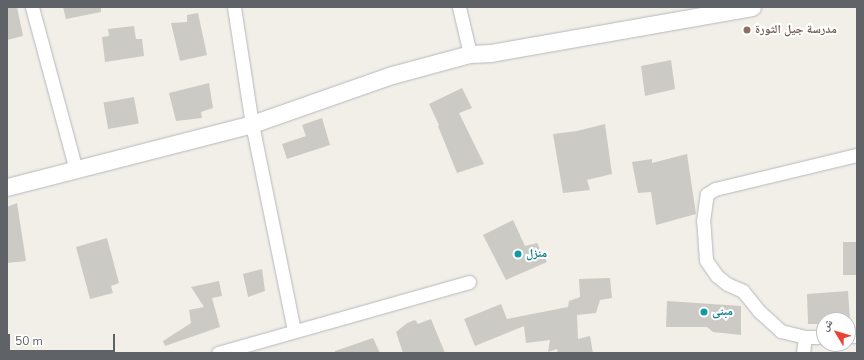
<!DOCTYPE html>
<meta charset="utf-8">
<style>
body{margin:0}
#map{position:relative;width:864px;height:360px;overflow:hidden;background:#f1efe8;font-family:"Nunito Sans","Noto Naskh Arabic",sans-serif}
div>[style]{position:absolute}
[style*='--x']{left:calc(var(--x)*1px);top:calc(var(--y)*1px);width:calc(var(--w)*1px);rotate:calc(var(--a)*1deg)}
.building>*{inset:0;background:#cccac5;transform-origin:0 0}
.roads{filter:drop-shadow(0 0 1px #b5b8bc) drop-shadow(0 0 1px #b5b8bc)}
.minor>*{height:13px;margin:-6.5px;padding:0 6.5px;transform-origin:6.5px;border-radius:6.5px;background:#fff}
.tertiary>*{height:17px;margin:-8.5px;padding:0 8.5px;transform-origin:8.5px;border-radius:8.5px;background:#fff}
.dots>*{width:11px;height:11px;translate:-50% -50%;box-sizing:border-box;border:2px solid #fff;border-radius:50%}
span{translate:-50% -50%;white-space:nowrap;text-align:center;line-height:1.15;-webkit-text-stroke:4px #fff;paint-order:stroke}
.education-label{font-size:12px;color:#785e54;font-weight:700}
.left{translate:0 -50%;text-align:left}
.culture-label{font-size:12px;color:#0d838f;font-weight:700}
.frame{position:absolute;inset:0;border:8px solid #5f6368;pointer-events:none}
.north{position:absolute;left:816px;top:312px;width:40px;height:40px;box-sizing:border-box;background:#fff;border:1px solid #bfc1c3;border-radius:50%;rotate:308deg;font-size:11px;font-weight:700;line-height:16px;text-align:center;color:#5f6368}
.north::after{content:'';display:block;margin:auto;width:14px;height:18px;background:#ea4335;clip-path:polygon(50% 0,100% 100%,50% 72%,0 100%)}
.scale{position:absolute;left:8px;top:334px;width:107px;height:18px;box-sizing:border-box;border:2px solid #5f6368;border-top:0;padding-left:5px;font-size:12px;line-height:14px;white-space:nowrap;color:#5f6368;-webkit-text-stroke:3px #fff;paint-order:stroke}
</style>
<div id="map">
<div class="building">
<div style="clip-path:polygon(17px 7px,23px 36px,7px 40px,7px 8px)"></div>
<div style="clip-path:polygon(63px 7px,101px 7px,101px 12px,66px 19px)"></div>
<div style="clip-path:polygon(198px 13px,207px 55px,180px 61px,171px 23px,187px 22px,187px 15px)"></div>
<div style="clip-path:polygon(134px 26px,136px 39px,142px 39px,144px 56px,105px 62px,102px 37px,109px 36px,108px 29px)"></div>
<div style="clip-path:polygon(671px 60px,675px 89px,645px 96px,641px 66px)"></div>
<div style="clip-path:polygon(209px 83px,213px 108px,201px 112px,202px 118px,176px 121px,169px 93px)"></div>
<div style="clip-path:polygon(462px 88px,472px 108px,459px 113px,484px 164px,457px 173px,438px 126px,439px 125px,429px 104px)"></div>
<div style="left:134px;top:97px;width:27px;height:31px;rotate:80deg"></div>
<div style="clip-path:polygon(322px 118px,330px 145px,287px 159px,282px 144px,306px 136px,302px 125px)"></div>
<div style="clip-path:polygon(605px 124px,612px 174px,587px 180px,590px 190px,563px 193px,553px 134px,577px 131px)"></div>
<div style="clip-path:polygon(687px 154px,696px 214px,656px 225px,651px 192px,638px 193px,632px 162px,652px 159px,652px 163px)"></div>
<div style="clip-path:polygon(17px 203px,26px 261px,7px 263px,7px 207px)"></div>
<div style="clip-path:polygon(513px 220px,525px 246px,537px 243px,547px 262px,506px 280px,483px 235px)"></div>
<div style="clip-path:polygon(107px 238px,119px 283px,111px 286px,113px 293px,90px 299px,76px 247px)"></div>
<div style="left:857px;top:242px;width:33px;height:14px;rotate:90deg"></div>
<div style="clip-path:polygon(262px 269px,265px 291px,248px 297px,243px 274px)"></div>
<div style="clip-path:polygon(610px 278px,612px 298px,600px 300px,596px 313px,577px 315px,578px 339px,590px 336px,593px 353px,558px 353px,557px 349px,548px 352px,550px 340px,526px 343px,524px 326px,475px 346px,464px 319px,501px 304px,507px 319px,568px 307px,569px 301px,580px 297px,579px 279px)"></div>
<div style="clip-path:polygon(219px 281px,222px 296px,212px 298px,220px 327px,165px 346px,163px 341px,191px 323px,189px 310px,204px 307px,191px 287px)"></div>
<div style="clip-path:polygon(848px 291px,850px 320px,824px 320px,824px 324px,808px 324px,807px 294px)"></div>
<div style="clip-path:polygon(667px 301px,741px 306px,741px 335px,713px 332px,707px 327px,666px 327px)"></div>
<div style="clip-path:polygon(431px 319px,445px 353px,403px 353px,396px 332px,407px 323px,415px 320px,418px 324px)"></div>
<div style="clip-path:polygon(373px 338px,380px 353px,335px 353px,335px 351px)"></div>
</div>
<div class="roads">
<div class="minor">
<div style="--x:32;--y:7;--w:169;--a:74.9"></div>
<div style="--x:234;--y:7;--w:118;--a:81.3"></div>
<div style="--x:252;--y:124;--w:210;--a:78.5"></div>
<div style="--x:459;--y:7;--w:48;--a:76.8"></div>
<div style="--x:848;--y:336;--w:9;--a:0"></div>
<div style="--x:824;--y:337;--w:19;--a:180"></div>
<div style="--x:805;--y:337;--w:25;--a:-166"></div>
<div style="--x:781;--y:331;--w:30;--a:-138"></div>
<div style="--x:759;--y:311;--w:26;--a:-129"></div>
<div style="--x:743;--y:291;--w:17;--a:-156"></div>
<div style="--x:727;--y:284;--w:13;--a:-141"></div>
<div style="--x:717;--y:276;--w:19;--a:-125"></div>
<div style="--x:706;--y:260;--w:39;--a:-94"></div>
<div style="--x:703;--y:221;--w:27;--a:-82"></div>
<div style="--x:707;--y:194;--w:9;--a:-32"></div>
<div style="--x:715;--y:189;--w:146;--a:-13.5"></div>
<div style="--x:218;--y:353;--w:261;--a:-15.8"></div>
<div style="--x:803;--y:353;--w:16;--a:-83"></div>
</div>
<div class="tertiary">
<div style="--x:7;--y:187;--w:253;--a:-14.4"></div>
<div style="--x:252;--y:124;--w:148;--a:-19.3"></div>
<div style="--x:392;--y:75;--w:81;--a:-15.1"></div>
<div style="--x:470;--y:54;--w:21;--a:-3"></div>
<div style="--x:491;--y:53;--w:265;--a:-10"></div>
</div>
</div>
<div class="dots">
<div style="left:747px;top:30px;background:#8d6e63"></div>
<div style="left:518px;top:254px;background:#0f9aa8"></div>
<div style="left:704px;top:312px;background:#0f9aa8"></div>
</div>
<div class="education-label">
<span class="left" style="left:755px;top:30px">مدرسة جيل الثورة</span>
</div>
<div class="culture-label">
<span class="left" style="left:526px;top:254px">منزل</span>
<span class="left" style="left:712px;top:312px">مبنى</span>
</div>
<div class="frame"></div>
<div class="north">ش</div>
<div class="scale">50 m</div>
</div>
